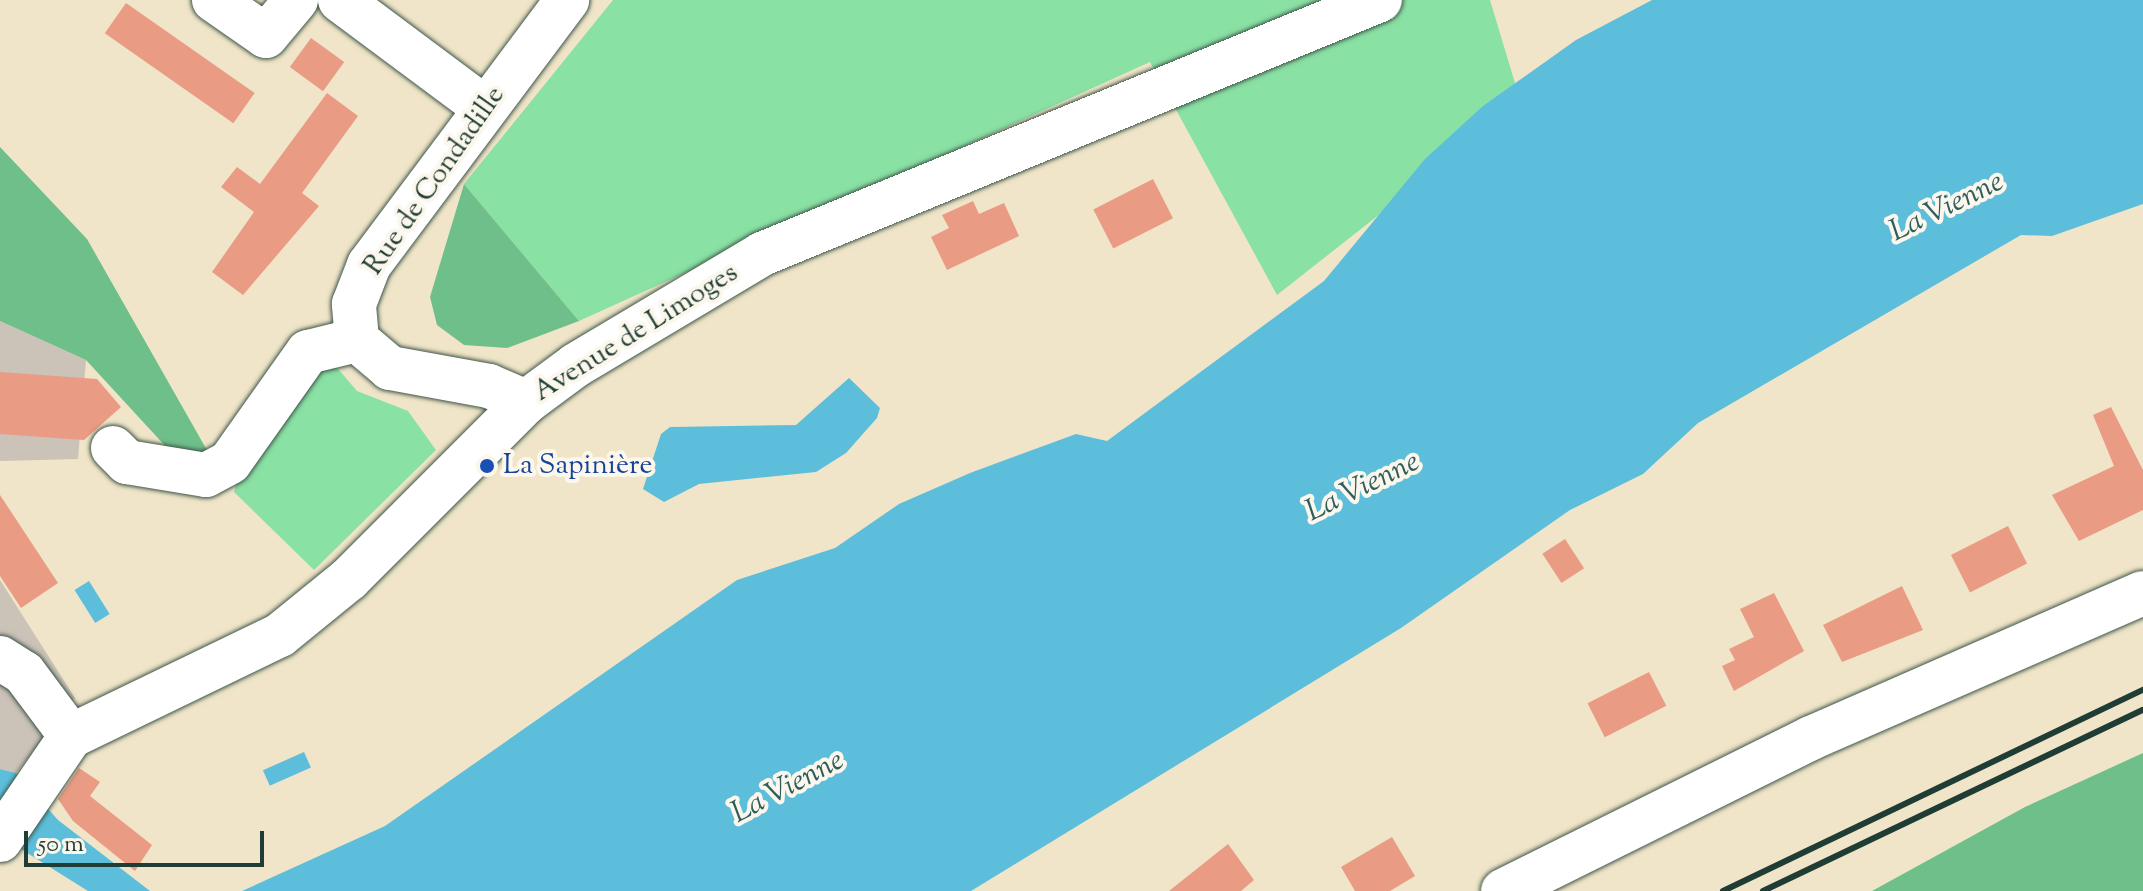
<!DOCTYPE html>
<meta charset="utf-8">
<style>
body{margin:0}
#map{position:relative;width:2143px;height:891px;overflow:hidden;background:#f0e5c8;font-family:"Sorts Mill Goudy",serif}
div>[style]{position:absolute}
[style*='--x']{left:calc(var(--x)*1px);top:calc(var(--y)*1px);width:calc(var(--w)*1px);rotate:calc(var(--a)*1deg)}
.industrial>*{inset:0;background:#cbc2b8}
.green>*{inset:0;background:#8ae1a4}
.forest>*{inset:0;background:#6fbf8a}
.water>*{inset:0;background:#5cbedb;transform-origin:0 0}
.building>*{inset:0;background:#ea9b83;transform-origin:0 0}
.roads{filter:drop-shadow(0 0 2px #3e564a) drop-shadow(0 0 2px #3e564a)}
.minor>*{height:44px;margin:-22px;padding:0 22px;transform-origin:22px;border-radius:22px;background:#fff}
.major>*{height:44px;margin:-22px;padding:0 22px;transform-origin:22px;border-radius:22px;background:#fff}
.rail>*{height:6px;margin:-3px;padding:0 3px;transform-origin:3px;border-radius:3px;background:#1f3d34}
.dots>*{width:22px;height:22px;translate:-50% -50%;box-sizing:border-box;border:4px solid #fbf7ec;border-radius:50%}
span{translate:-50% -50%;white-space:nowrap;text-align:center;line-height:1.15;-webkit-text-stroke:8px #fbf7ec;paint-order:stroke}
.street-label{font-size:28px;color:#1f3d34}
.transit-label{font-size:28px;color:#164399}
.left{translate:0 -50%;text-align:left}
.water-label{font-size:30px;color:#2e5d5e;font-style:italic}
.scale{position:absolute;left:24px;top:831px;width:240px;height:36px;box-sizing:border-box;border:4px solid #1f3d34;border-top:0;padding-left:10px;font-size:24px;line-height:28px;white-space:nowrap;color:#1f3d34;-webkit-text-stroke:6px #fbf7ec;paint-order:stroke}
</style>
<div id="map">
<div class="industrial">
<div style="clip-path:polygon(0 321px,86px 360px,78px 459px,0 461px)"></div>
<div style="clip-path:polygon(0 580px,75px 698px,16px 773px,0 769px)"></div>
</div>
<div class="green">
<div style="clip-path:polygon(613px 0,1490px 0,1521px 103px,1277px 295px,1150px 62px,579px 321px,464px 184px)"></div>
<div style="clip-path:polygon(327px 356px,357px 391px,408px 411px,436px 450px,314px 570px,234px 492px,240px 470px)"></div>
</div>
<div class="forest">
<div style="clip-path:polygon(0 147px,87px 239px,212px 459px,180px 462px,86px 360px,0 321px)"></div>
<div style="clip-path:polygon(464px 184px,579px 321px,507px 348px,464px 345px,437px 325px,430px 297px)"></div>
<div style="clip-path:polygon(2143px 753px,2143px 891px,1872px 891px,2025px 807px)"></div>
</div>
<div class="water">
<div style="clip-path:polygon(1652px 0,2143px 0,2143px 204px,2052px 236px,2021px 235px,1698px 423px,1643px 474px,1570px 510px,1401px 628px,971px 891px,242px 891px,385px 826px,737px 580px,835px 548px,899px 504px,970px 473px,1076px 434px,1107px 441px,1324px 281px,1425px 159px,1483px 106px,1576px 40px)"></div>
<div style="clip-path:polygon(849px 378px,880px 408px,877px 418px,846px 453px,816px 472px,699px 484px,664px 502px,643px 489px,661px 434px,670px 427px,796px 425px)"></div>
<div style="left:89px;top:581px;width:39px;height:17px;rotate:58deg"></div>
<div style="left:304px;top:752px;width:17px;height:45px;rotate:66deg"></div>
<div style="clip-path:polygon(0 769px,16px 773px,58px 820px,150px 891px,88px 891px,0 836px)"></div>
</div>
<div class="building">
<div style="left:126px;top:3px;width:157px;height:37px;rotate:35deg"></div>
<div style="left:311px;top:38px;width:41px;height:36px;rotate:36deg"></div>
<div style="clip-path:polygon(327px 93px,358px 116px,302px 193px,319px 206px,243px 295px,212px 272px,254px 212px,221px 187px,237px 167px,260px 184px)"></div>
<div style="left:1153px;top:179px;width:44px;height:67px;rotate:63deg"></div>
<div style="clip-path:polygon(973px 201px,979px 214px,1004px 203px,1019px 236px,947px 270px,931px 237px,949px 228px,942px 215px)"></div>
<div style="clip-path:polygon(0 372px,97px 379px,121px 407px,84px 440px,0 434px)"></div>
<div style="clip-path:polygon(2111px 407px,2143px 470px,2143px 510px,2079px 541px,2052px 495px,2114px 466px,2093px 415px)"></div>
<div style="clip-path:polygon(0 495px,58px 583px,21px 608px,0 576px)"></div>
<div style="left:2008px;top:526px;width:42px;height:64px;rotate:63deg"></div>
<div style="left:1565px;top:539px;width:35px;height:27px;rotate:57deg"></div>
<div style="clip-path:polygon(1902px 586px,1923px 630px,1842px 662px,1823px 625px)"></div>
<div style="clip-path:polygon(1774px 593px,1804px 651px,1734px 691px,1722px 666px,1735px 660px,1729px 649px,1754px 637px,1740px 609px)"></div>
<div style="left:1649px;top:672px;width:38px;height:69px;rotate:63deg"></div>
<div style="clip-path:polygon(79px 768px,100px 782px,90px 796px,152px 845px,135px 871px,73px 821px,58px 799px)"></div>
<div style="clip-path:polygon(1392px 837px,1415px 876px,1390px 891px,1355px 891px,1341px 867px)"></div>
<div style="clip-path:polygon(1228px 844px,1254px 880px,1241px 891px,1169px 891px)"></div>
</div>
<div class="roads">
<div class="minor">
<div style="--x:214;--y:0;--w:63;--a:34.7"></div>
<div style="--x:266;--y:36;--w:47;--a:-50.2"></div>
<div style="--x:340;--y:0;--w:181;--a:36.7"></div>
<div style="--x:526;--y:402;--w:40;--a:-156.6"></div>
<div style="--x:489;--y:386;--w:101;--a:-169.7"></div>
<div style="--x:390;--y:368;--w:43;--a:-139.7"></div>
<div style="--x:357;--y:340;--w:36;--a:-95"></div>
<div style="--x:354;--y:304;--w:42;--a:-69"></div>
<div style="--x:369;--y:265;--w:331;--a:-53.2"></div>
<div style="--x:113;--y:448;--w:20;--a:45"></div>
<div style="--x:127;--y:462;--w:80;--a:9.3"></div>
<div style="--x:206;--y:475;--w:27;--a:-28"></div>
<div style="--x:230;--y:462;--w:135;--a:-54.7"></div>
<div style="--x:308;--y:352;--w:50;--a:-13.8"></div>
<div style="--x:0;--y:658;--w:28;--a:32"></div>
<div style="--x:24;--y:673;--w:79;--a:53.3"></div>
</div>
<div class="major">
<div style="--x:0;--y:840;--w:126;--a:-55.7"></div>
<div style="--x:71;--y:736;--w:232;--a:-25.8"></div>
<div style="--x:280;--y:635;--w:89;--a:-39.1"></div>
<div style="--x:349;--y:579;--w:250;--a:-45"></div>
<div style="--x:526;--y:402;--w:62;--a:-36.5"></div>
<div style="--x:576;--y:365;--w:217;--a:-30.8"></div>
<div style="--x:762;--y:254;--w:668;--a:-22.34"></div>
<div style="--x:1503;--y:891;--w:344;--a:-26.4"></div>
<div style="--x:1811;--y:738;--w:362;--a:-23.6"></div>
</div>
</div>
<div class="rail">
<div style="--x:1723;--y:891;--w:466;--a:-25.6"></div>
<div style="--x:1763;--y:891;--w:421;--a:-25.5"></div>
</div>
<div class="dots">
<div style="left:487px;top:466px;background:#1a4fb4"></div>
</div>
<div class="street-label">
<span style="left:435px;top:181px;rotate:-55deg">Rue de Condadille</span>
<span style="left:636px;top:333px;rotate:-32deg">Avenue de Limoges</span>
</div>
<div class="transit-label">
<span class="left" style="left:503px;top:466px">La Sapinière</span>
</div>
<div class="water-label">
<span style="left:1947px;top:208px;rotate:-26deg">La Vienne</span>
<span style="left:1363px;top:488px;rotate:-26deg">La Vienne</span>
<span style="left:788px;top:788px;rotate:-28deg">La Vienne</span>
</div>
<div class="scale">50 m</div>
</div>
